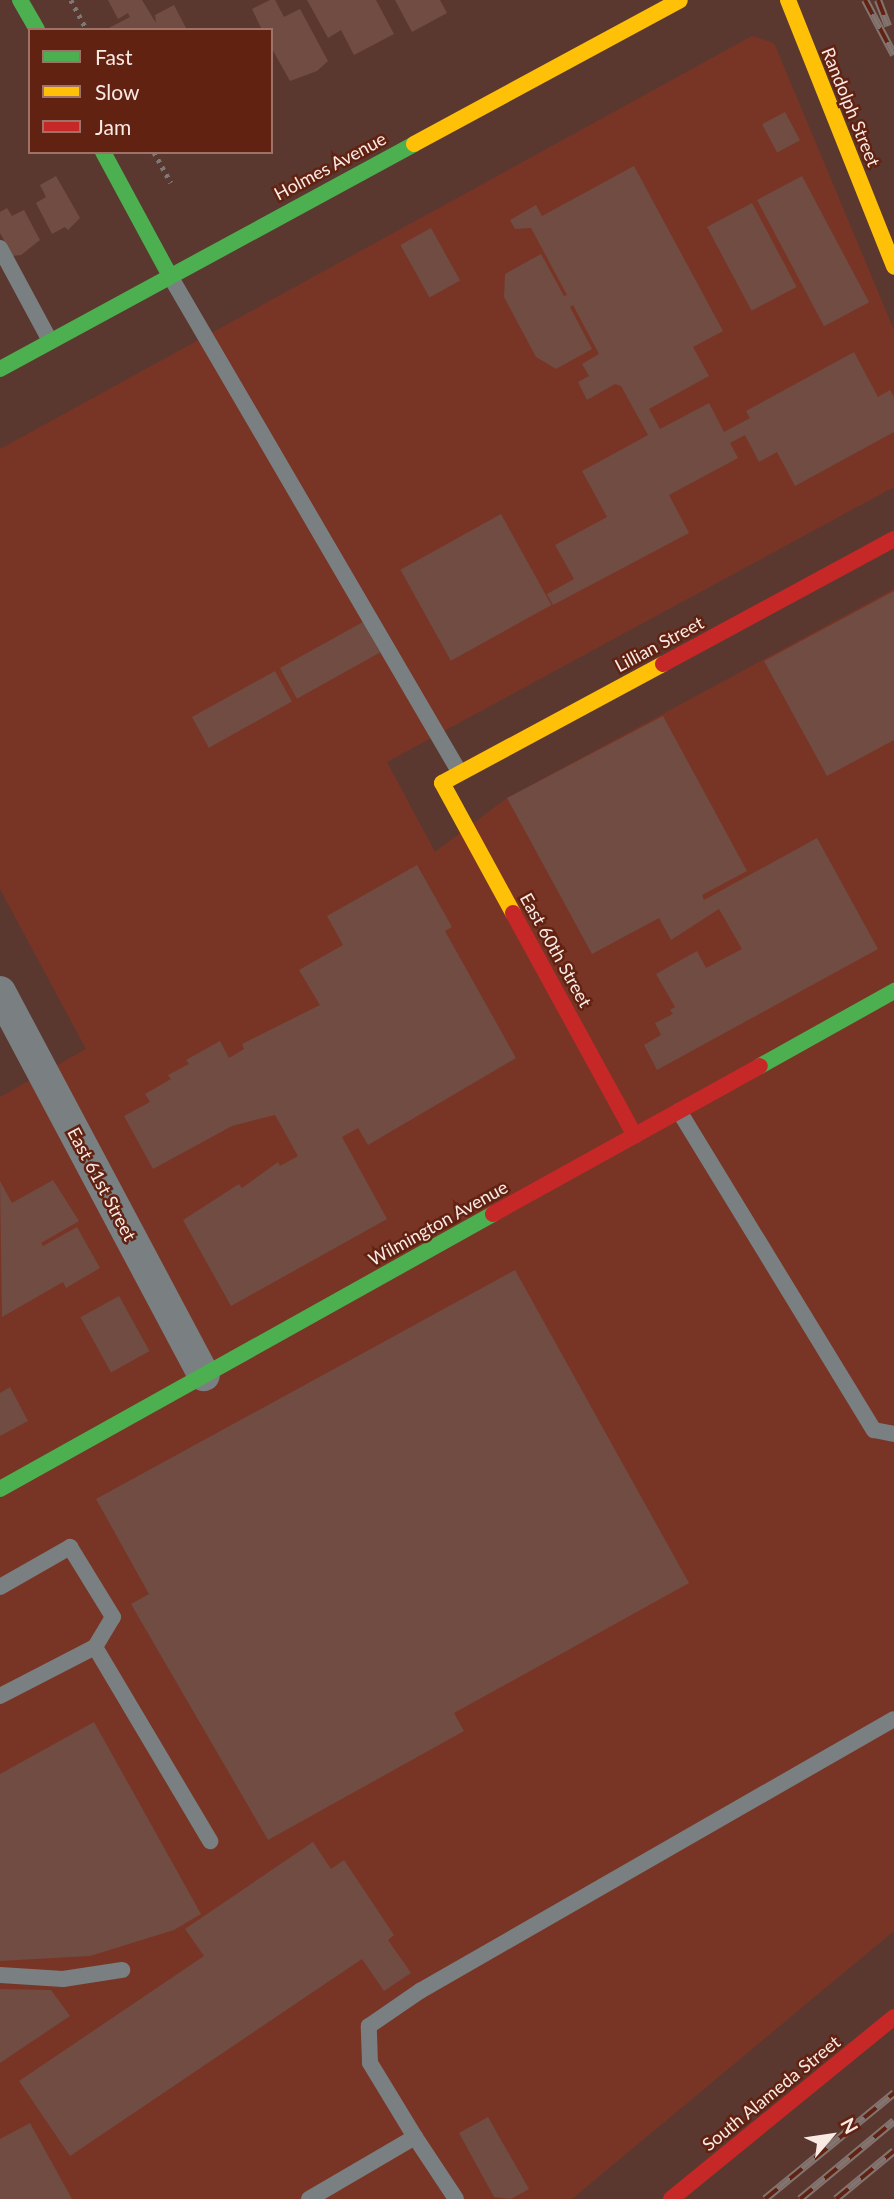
<!DOCTYPE html>
<style>
body{margin:0}
#map{position:relative;width:894px;height:2199px;overflow:hidden;background:#5b382f;font-family:Lato,sans-serif}
div>[style]{position:absolute}
[style*='--x']{left:calc(var(--x)*1px);top:calc(var(--y)*1px);width:calc(var(--w)*1px);rotate:calc(var(--a)*1deg)}
.built>*{inset:0;background:#783525}
.building>*{inset:0;background:#704c43;transform-origin:0 0}
.path>*{height:4.5px;margin-top:-2.25px;transform-origin:0;background:repeating-linear-gradient(90deg,#7d7977 0 3.5px,transparent 0 8.5px)}
.lane>*{height:16px;margin:-8px;padding:0 8px;transform-origin:8px;border-radius:8px;background:#7a7f81}
.street>*{height:32px;margin:-16px;padding:0 16px;transform-origin:16px;border-radius:16px;background:#7a7f81}
.fast>*{height:16px;margin:-8px;padding:0 8px;transform-origin:8px;border-radius:8px;background:#4caf50}
.slow>*{height:16px;margin:-8px;padding:0 8px;transform-origin:8px;border-radius:8px;background:#ffc107}
.jam>*{height:16px;margin:-8px;padding:0 8px;transform-origin:8px;border-radius:8px;background:#c62828}
.rail>*{height:8px;margin-top:-4px;transform-origin:0;background:repeating-linear-gradient(90deg,#612212 0 16px,#837470 0 32px);box-sizing:border-box;border-block:2px solid #837470}
span{translate:-50% -50%;white-space:nowrap;text-align:center;line-height:1.15;-webkit-text-stroke:5px #612212;paint-order:stroke}
.street-label{font-size:18px;color:#faeae5}
.legend{position:absolute;left:28px;top:28px;width:245px;height:126px;box-sizing:border-box;background:#612212;border:2px solid #9e7266;margin:0;padding:9px 12px;list-style:none;font-size:21px;color:#faeae5}
.legend li{display:flex;align-items:center;gap:14px;height:35px}
.legend b{width:35px;border:2px solid #9e7266}
.north{position:absolute;left:796px;top:2101px;width:70px;height:70px;-webkit-text-stroke:5px #612212;paint-order:stroke;rotate:61deg;font-size:19px;font-weight:700;line-height:28px;text-align:center;color:#faeae5}
.north::after{content:'';display:block;margin:auto;width:24px;height:32px;background:#faeae5;clip-path:polygon(50% 0,100% 100%,50% 72%,0 100%)}
</style>
<div id="map">
<div class="built">
<div style="clip-path:polygon(752px 36px,774px 43px,894px 330px,894px 487px,387px 762px,435px 852px,507px 798px,894px 589px,894px 1931px,572px 2199px,0 2199px,0 1097px,86px 1049px,0 889px,0 449px)"></div>
</div>
<div class="building">
<div style="clip-path:polygon(108px 0,142px 0,156px 23px,155px 15px,174px 5px,187px 30px,105px 30px,130px 17px,128px 13px,118px 19px)"></div>
<div style="clip-path:polygon(270px 0,275px 0,284px 17px,300px 9px,328px 61px,317px 71px,290px 81px,271px 47px,271px 30px,262px 30px,252px 9px)"></div>
<div style="clip-path:polygon(307px 0,376px 0,394px 34px,354px 55px,341px 30px,328px 38px)"></div>
<div style="clip-path:polygon(395px 0,440px 0,447px 13px,412px 32px)"></div>
<div style="left:785px;top:112px;width:32px;height:26px;rotate:62deg"></div>
<div style="clip-path:polygon(634px 166px,723px 331px,693px 347px,709px 376px,649px 409px,660px 429px,709px 403px,724px 432px,750px 418px,746px 411px,854px 352px,878px 397px,890px 390px,894px 397px,894px 432px,795px 486px,777px 452px,759px 462px,745px 435px,730px 443px,738px 458px,669px 495px,689px 533px,553px 605px,547px 594px,574px 579px,555px 545px,607px 517px,582px 471px,648px 435px,621px 386px,615px 384px,587px 400px,578px 382px,589px 376px,582px 364px,599px 354px,573px 305px,570px 307px,592px 349px,556px 369px,536px 357px,504px 297px,505px 274px,541px 254px,564px 296px,567px 295px,531px 228px,515px 229px,510px 220px,536px 205px,542px 216px)"></div>
<div style="clip-path:polygon(56px 176px,80px 218px,68px 230px,65px 227px,52px 234px,36px 203px,46px 197px,40px 185px)"></div>
<div style="left:802px;top:176px;width:143px;height:51px;rotate:62deg"></div>
<div style="left:752px;top:203px;width:95px;height:51px;rotate:62deg"></div>
<div style="clip-path:polygon(7px 208px,12px 216px,24px 210px,40px 240px,21px 255px,13px 256px,0 233px,0 212px)"></div>
<div style="left:431px;top:228px;width:60px;height:35px;rotate:61deg"></div>
<div style="left:501px;top:514px;width:104px;height:115px;rotate:61deg"></div>
<div style="clip-path:polygon(894px 591px,894px 740px,827px 776px,764px 661px)"></div>
<div style="left:363px;top:622px;width:35px;height:95px;rotate:61deg"></div>
<div style="left:275px;top:671px;width:35px;height:95px;rotate:61deg"></div>
<div style="clip-path:polygon(663px 716px,747px 871px,702px 895px,704px 900px,817px 838px,878px 949px,657px 1070px,644px 1045px,661px 1035px,655px 1023px,673px 1014px,670px 1010px,675px 1007px,656px 974px,697px 951px,706px 968px,742px 949px,719px 909px,671px 940px,659px 918px,592px 954px,507px 798px)"></div>
<div style="clip-path:polygon(417px 865px,452px 927px,445px 931px,516px 1058px,368px 1145px,358px 1128px,342px 1137px,387px 1219px,231px 1306px,183px 1220px,239px 1184px,242px 1188px,278px 1162px,280px 1166px,298px 1156px,275px 1115px,232px 1126px,153px 1169px,124px 1116px,150px 1102px,145px 1094px,171px 1079px,168px 1075px,189px 1064px,186px 1060px,220px 1041px,229px 1058px,244px 1049px,242px 1044px,320px 1005px,299px 970px,343px 945px,327px 916px)"></div>
<div style="clip-path:polygon(53px 1180px,79px 1221px,41px 1243px,43px 1246px,77px 1227px,100px 1268px,66px 1288px,63px 1282px,2px 1317px,0 1181px,12px 1203px)"></div>
<div style="clip-path:polygon(515px 1270px,689px 1583px,454px 1713px,464px 1731px,268px 1840px,131px 1604px,149px 1594px,96px 1499px)"></div>
<div style="left:119px;top:1296px;width:63px;height:44px;rotate:61deg"></div>
<div style="clip-path:polygon(10px 1387px,28px 1421px,0 1436px,0 1393px)"></div>
<div style="clip-path:polygon(94px 1722px,201px 1914px,174px 1930px,90px 1956px,0 1961px,0 1774px)"></div>
<div style="clip-path:polygon(313px 1842px,331px 1869px,344px 1860px,394px 1935px,388px 1940px,411px 1973px,384px 1991px,362px 1959px,70px 2156px,19px 2081px,204px 1956px,185px 1929px)"></div>
<div style="clip-path:polygon(0 1989px,51px 1990px,70px 2016px,0 2063px)"></div>
<div style="clip-path:polygon(488px 2117px,529px 2189px,511px 2199px,494px 2197px,459px 2133px)"></div>
<div style="clip-path:polygon(30px 2123px,72px 2199px,0 2199px,0 2139px)"></div>
</div>
<div class="path">
<div style="--x:71;--y:0;--w:34;--a:62"></div>
<div style="--x:154;--y:152;--w:35;--a:61"></div>
</div>
<div class="lane">
<div style="--x:0;--y:248;--w:106;--a:61.7"></div>
<div style="--x:170;--y:276;--w:575;--a:59.74"></div>
<div style="--x:679;--y:1111;--w:374;--a:58.6"></div>
<div style="--x:874;--y:1430;--w:20;--a:11"></div>
<div style="--x:0;--y:1587;--w:81;--a:-29.7"></div>
<div style="--x:70;--y:1547;--w:82;--a:58.4"></div>
<div style="--x:113;--y:1617;--w:35;--a:121"></div>
<div style="--x:0;--y:1696;--w:107;--a:-27.3"></div>
<div style="--x:95;--y:1647;--w:226;--a:59.3"></div>
<div style="--x:0;--y:1975;--w:63;--a:3.6"></div>
<div style="--x:63;--y:1979;--w:60;--a:-8.7"></div>
<div style="--x:415;--y:2137;--w:87;--a:-121.3"></div>
<div style="--x:370;--y:2063;--w:37;--a:-92"></div>
<div style="--x:369;--y:2026;--w:62;--a:-34.5"></div>
<div style="--x:420;--y:1991;--w:546;--a:-29.85"></div>
<div style="--x:309;--y:2199;--w:123;--a:-30.3"></div>
<div style="--x:415;--y:2137;--w:74;--a:56.5"></div>
</div>
<div class="street">
<div style="--x:0;--y:992;--w:434;--a:62"></div>
</div>
<div class="fast">
<div style="--x:20;--y:0;--w:34;--a:60"></div>
<div style="--x:103;--y:152;--w:139;--a:61.6"></div>
<div style="--x:0;--y:369;--w:471;--a:-28.5"></div>
<div style="--x:760;--y:1066;--w:154;--a:-29.2"></div>
<div style="--x:0;--y:1489;--w:565;--a:-29.15"></div>
</div>
<div class="slow">
<div style="--x:788;--y:0;--w:287;--a:68.3"></div>
<div style="--x:414;--y:144;--w:302;--a:-28.4"></div>
<div style="--x:513;--y:913;--w:148;--a:-118.6"></div>
<div style="--x:442;--y:783;--w:251;--a:-28.3"></div>
</div>
<div class="jam">
<div style="--x:663;--y:664;--w:263;--a:-28.4"></div>
<div style="--x:513;--y:913;--w:254;--a:61.3"></div>
<div style="--x:493;--y:1214;--w:305;--a:-29"></div>
<div style="--x:671;--y:2199;--w:288;--a:-39.2"></div>
</div>
<div class="rail">
<div style="--x:865;--y:0;--w:62;--a:62.2"></div>
<div style="--x:878;--y:0;--w:28;--a:69"></div>
<div style="--x:765;--y:2199;--w:167;--a:-39.4"></div>
<div style="--x:800;--y:2199;--w:122;--a:-39.7"></div>
<div style="--x:836;--y:2199;--w:75;--a:-39.6"></div>
</div>
<div class="street-label">
<span style="left:851px;top:107px;rotate:68deg">Randolph Street</span>
<span style="left:330px;top:166px;rotate:-28deg">Holmes Avenue</span>
<span style="left:659px;top:644px;rotate:-28deg">Lillian Street</span>
<span style="left:556px;top:950px;rotate:61deg">East 60th Street</span>
<span style="left:102px;top:1184px;rotate:62deg">East 61st Street</span>
<span style="left:438px;top:1223px;rotate:-29deg">Wilmington Avenue</span>
<span style="left:771px;top:2093px;rotate:-39deg">South Alameda Street</span>
</div>
<ul class="legend">
<li><b style="height:9px;background:#4caf50"></b>Fast</li>
<li><b style="height:9px;background:#ffc107"></b>Slow</li>
<li><b style="height:9px;background:#c62828"></b>Jam</li>
</ul>
<div class="north">N</div>
</div>
